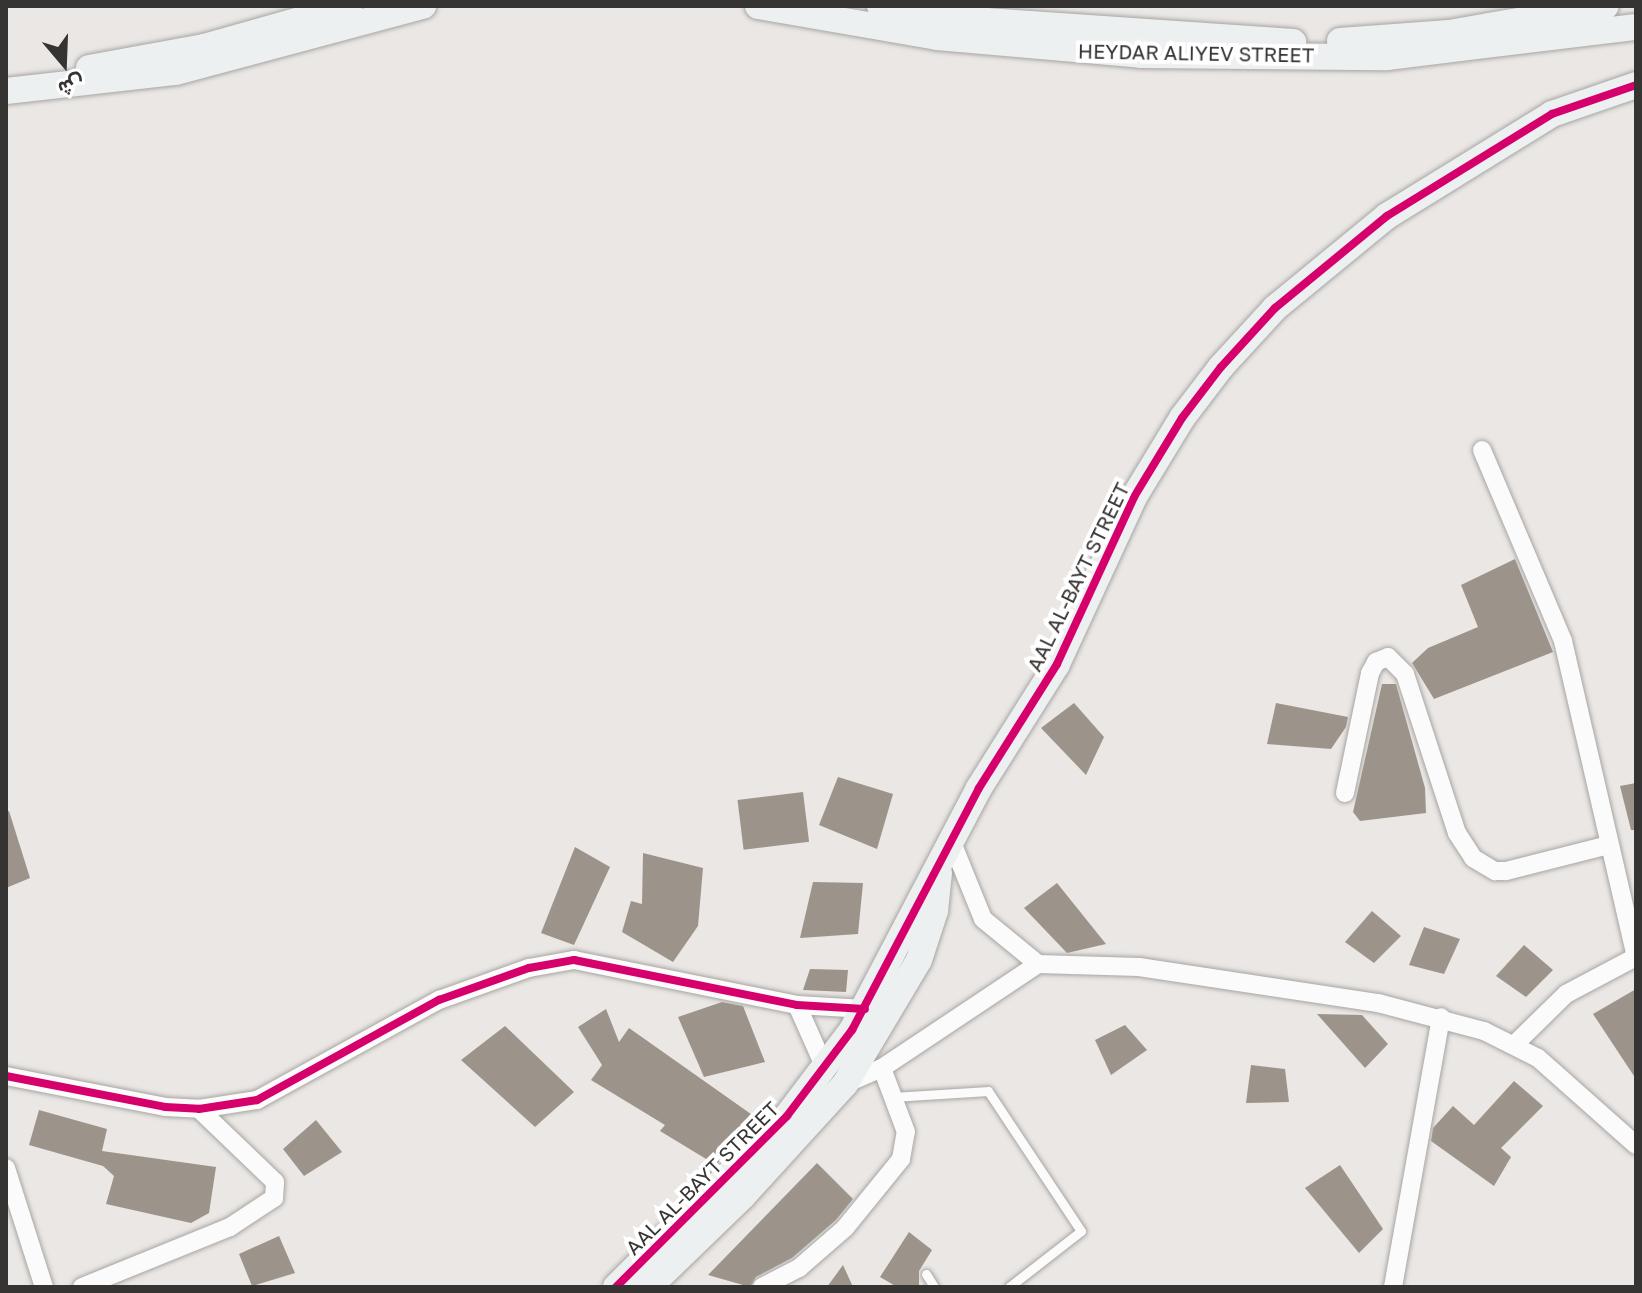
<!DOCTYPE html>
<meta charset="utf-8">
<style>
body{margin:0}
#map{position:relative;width:1642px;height:1293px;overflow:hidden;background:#eae7e4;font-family:"Golos Text",Vazirmatn,sans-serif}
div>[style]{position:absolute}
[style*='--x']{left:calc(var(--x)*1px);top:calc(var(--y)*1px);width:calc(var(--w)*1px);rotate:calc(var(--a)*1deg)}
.building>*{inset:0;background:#9c948a;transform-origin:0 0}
.roads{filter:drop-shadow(0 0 2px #a7a5a3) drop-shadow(0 0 2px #a7a5a3)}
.lane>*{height:9px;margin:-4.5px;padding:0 4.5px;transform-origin:4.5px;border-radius:4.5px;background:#fcfbfb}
.street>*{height:18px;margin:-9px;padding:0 9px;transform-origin:9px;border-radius:9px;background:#fcfbfb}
.secondary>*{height:26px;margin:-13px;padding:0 13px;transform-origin:13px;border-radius:13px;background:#edf0f0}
.cycleway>*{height:8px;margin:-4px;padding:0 4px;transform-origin:4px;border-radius:4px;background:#d6006c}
span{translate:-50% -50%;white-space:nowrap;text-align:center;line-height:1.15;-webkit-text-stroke:8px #fff;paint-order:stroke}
.street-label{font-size:20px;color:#363433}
.frame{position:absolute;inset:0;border:8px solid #363433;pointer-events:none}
.north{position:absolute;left:24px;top:24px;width:80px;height:80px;-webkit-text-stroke:6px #fff;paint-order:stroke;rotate:161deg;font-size:22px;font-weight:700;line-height:32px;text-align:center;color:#363433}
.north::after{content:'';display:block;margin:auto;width:28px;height:36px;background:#363433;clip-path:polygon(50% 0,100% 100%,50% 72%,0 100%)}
</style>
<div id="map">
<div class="building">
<div style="clip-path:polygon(1515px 559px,1553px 652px,1434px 699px,1412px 663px,1428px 648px,1478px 627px,1461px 585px)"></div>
<div style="clip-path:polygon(1382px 684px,1396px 684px,1425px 788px,1426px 813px,1360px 821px,1353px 812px)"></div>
<div style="clip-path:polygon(1074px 703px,1104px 737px,1086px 775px,1041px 728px)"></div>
<div style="clip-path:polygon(1276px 703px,1348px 717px,1346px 727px,1331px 749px,1267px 744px)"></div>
<div style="clip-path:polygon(838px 777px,893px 794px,877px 849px,819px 825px)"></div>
<div style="clip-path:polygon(1636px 783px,1636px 830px,1631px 830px,1620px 786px)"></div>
<div style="left:803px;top:792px;width:50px;height:66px;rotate:83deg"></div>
<div style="clip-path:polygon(9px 811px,30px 878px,6px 888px,6px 812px)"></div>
<div style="clip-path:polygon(575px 847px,610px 867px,574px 945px,541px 933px)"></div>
<div style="clip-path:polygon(643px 853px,703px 868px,698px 926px,673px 962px,622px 932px,631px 901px,642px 904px)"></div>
<div style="clip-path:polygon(813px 882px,863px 883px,858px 934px,800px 938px)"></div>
<div style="clip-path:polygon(1057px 883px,1106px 944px,1067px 953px,1024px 908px)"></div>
<div style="clip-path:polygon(1372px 911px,1401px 936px,1374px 963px,1345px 942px)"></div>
<div style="clip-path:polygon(1424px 927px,1460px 939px,1444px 974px,1409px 965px)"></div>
<div style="clip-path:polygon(1524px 945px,1553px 970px,1526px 997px,1496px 976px)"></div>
<div style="clip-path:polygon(810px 969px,848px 970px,846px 992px,803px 990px)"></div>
<div style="clip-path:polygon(1636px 989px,1636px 1079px,1593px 1014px)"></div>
<div style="clip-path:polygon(722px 1002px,743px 1006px,765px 1062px,704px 1077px,678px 1017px)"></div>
<div style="clip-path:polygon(606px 1009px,619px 1042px,629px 1028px,758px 1119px,716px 1165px,660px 1131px,665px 1125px,591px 1080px,602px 1065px,578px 1027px)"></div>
<div style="clip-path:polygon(1317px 1014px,1362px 1015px,1388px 1044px,1365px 1068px)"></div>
<div style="clip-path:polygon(1125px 1025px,1147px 1050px,1111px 1075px,1095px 1040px)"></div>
<div style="clip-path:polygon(505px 1026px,574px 1092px,535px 1127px,461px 1060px)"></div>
<div style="clip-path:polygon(1251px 1065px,1285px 1069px,1289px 1102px,1246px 1103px)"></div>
<div style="clip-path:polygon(1514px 1081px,1543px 1106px,1501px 1148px,1511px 1157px,1494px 1186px,1431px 1141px,1433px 1128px,1453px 1106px,1474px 1125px)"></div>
<div style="clip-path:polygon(39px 1110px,107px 1129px,102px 1151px,216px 1167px,209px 1213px,191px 1223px,106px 1204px,114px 1176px,103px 1166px,29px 1145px)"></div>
<div style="clip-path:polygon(316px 1120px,342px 1152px,304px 1176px,283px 1149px)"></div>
<div style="clip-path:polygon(817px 1163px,853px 1199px,836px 1220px,792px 1258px,756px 1277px,750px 1287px,708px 1275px)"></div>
<div style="clip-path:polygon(1340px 1165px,1383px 1229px,1359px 1253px,1305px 1188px)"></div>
<div style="clip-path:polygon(909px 1232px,932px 1250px,919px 1271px,919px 1287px,897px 1287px,880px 1277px)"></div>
<div style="clip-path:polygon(279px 1236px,295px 1273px,252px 1286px,239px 1254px)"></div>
<div style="clip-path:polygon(843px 1265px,853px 1287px,827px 1287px)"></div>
</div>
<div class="roads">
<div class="lane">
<div style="--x:893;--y:1097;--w:95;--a:-3.6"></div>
<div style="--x:988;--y:1091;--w:168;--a:56.4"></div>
<div style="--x:1081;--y:1231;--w:91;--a:142.1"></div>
<div style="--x:926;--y:1274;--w:15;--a:58"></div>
</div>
<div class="street">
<div style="--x:1482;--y:450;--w:207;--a:67"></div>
<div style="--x:1563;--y:641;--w:324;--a:77"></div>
<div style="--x:1345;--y:793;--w:123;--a:-78.2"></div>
<div style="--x:1370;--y:673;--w:13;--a:-61"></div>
<div style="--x:1376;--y:662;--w:13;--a:-23"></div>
<div style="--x:1388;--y:657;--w:24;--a:45"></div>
<div style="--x:1405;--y:674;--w:167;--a:71.9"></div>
<div style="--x:1457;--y:833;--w:30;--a:57"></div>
<div style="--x:1473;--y:858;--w:26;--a:31"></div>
<div style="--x:1495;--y:871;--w:11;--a:0"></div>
<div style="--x:1506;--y:871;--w:106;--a:-14.2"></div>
<div style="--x:953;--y:845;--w:80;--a:67.9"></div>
<div style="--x:983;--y:919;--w:71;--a:39.3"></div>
<div style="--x:797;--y:1005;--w:69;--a:66"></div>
<div style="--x:1514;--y:1045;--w:73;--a:-44.4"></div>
<div style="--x:1566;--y:994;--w:79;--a:-27.9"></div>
<div style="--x:6;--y:1076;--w:162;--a:11"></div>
<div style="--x:165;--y:1107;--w:34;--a:3"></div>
<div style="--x:199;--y:1109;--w:59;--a:-8.8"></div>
<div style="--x:257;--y:1100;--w:208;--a:-28.8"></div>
<div style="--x:439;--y:1000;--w:96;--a:-19.6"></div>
<div style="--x:529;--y:968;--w:46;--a:-10.1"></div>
<div style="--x:574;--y:960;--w:227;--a:11.4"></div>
<div style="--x:797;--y:1005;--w:68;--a:3.4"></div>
<div style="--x:845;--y:1084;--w:40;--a:-23.4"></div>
<div style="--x:882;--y:1068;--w:187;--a:-33.7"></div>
<div style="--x:1038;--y:964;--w:101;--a:1.7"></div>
<div style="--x:1139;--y:967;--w:242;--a:8.6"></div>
<div style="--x:1378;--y:1003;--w:110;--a:14.8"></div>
<div style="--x:1484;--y:1031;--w:60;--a:26.6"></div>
<div style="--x:1538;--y:1058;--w:131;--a:41.6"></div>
<div style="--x:6;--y:1168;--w:125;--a:72.3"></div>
<div style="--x:82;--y:1287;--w:160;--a:-22.1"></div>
<div style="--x:230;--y:1227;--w:53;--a:-33.4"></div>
<div style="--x:274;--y:1198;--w:16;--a:-86"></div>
<div style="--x:275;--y:1182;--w:105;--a:-136.2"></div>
<div style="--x:762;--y:1287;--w:42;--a:-27.2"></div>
<div style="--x:799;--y:1268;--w:61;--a:-41"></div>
<div style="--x:845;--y:1228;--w:89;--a:-50.9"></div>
<div style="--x:901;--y:1159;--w:27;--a:-80"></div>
<div style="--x:906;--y:1132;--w:68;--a:-110.6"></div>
<div style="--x:1393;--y:1287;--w:274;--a:-79.9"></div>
</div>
<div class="secondary">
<div style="--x:758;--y:6;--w:182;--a:9.8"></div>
<div style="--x:937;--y:37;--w:205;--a:5"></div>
<div style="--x:1141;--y:55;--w:246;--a:0.5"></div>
<div style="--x:1387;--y:57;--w:251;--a:-6.9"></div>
<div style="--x:880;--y:6;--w:107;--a:8.1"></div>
<div style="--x:986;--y:21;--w:308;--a:3.9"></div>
<div style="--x:1340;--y:41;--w:109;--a:-4.2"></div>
<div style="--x:1449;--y:33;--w:159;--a:-9.8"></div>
<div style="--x:89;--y:68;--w:117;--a:-10.3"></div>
<div style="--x:204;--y:47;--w:151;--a:-15.8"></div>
<div style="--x:6;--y:91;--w:171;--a:-6.4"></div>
<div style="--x:176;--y:72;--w:256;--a:-15"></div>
<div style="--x:616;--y:1287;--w:242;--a:-45"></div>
<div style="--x:787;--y:1116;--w:108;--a:-52.9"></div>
<div style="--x:852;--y:1030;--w:273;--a:-62.3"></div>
<div style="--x:979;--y:788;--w:146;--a:-57.8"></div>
<div style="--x:1057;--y:664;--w:184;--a:-65.2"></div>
<div style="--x:1134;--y:497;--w:92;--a:-58.7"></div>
<div style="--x:1182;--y:418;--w:64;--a:-52.6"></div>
<div style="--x:1221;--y:367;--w:80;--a:-47.5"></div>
<div style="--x:1275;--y:308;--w:145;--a:-39.4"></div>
<div style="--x:1387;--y:216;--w:194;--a:-31.7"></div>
<div style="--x:1552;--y:114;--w:89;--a:-19"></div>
<div style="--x:649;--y:1287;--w:131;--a:-44.1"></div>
<div style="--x:743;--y:1196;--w:151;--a:-47.7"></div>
<div style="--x:845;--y:1084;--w:144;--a:-59.2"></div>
<div style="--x:919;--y:960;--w:52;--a:-71.9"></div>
<div style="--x:935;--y:911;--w:38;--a:-84"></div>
</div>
</div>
<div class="cycleway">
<div style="--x:6;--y:1076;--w:162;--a:11"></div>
<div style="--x:165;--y:1107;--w:34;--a:3"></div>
<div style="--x:199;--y:1109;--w:59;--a:-8.8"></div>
<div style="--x:257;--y:1100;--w:208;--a:-28.8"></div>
<div style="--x:439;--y:1000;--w:96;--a:-19.6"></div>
<div style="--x:529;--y:968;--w:46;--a:-10.1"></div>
<div style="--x:574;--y:960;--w:227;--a:11.4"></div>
<div style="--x:797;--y:1005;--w:68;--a:3.4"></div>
<div style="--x:616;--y:1287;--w:242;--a:-45"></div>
<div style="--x:787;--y:1116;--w:108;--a:-52.9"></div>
<div style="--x:852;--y:1030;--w:273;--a:-62.3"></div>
<div style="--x:979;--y:788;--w:146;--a:-57.8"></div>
<div style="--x:1057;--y:664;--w:184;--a:-65.2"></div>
<div style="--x:1134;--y:497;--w:92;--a:-58.7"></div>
<div style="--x:1182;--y:418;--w:64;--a:-52.6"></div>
<div style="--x:1221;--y:367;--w:80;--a:-47.5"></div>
<div style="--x:1275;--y:308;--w:145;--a:-39.4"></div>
<div style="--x:1387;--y:216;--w:194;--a:-31.7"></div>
<div style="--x:1552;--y:114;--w:89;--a:-19"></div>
</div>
<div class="street-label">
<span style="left:1196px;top:53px;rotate:1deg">HEYDAR ALIYEV STREET</span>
<span style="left:1078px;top:577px;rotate:-64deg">AAL AL-BAYT STREET</span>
<span style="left:702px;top:1178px;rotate:-45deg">AAL AL-BAYT STREET</span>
</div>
<div class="frame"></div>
<div class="north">ش</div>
</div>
